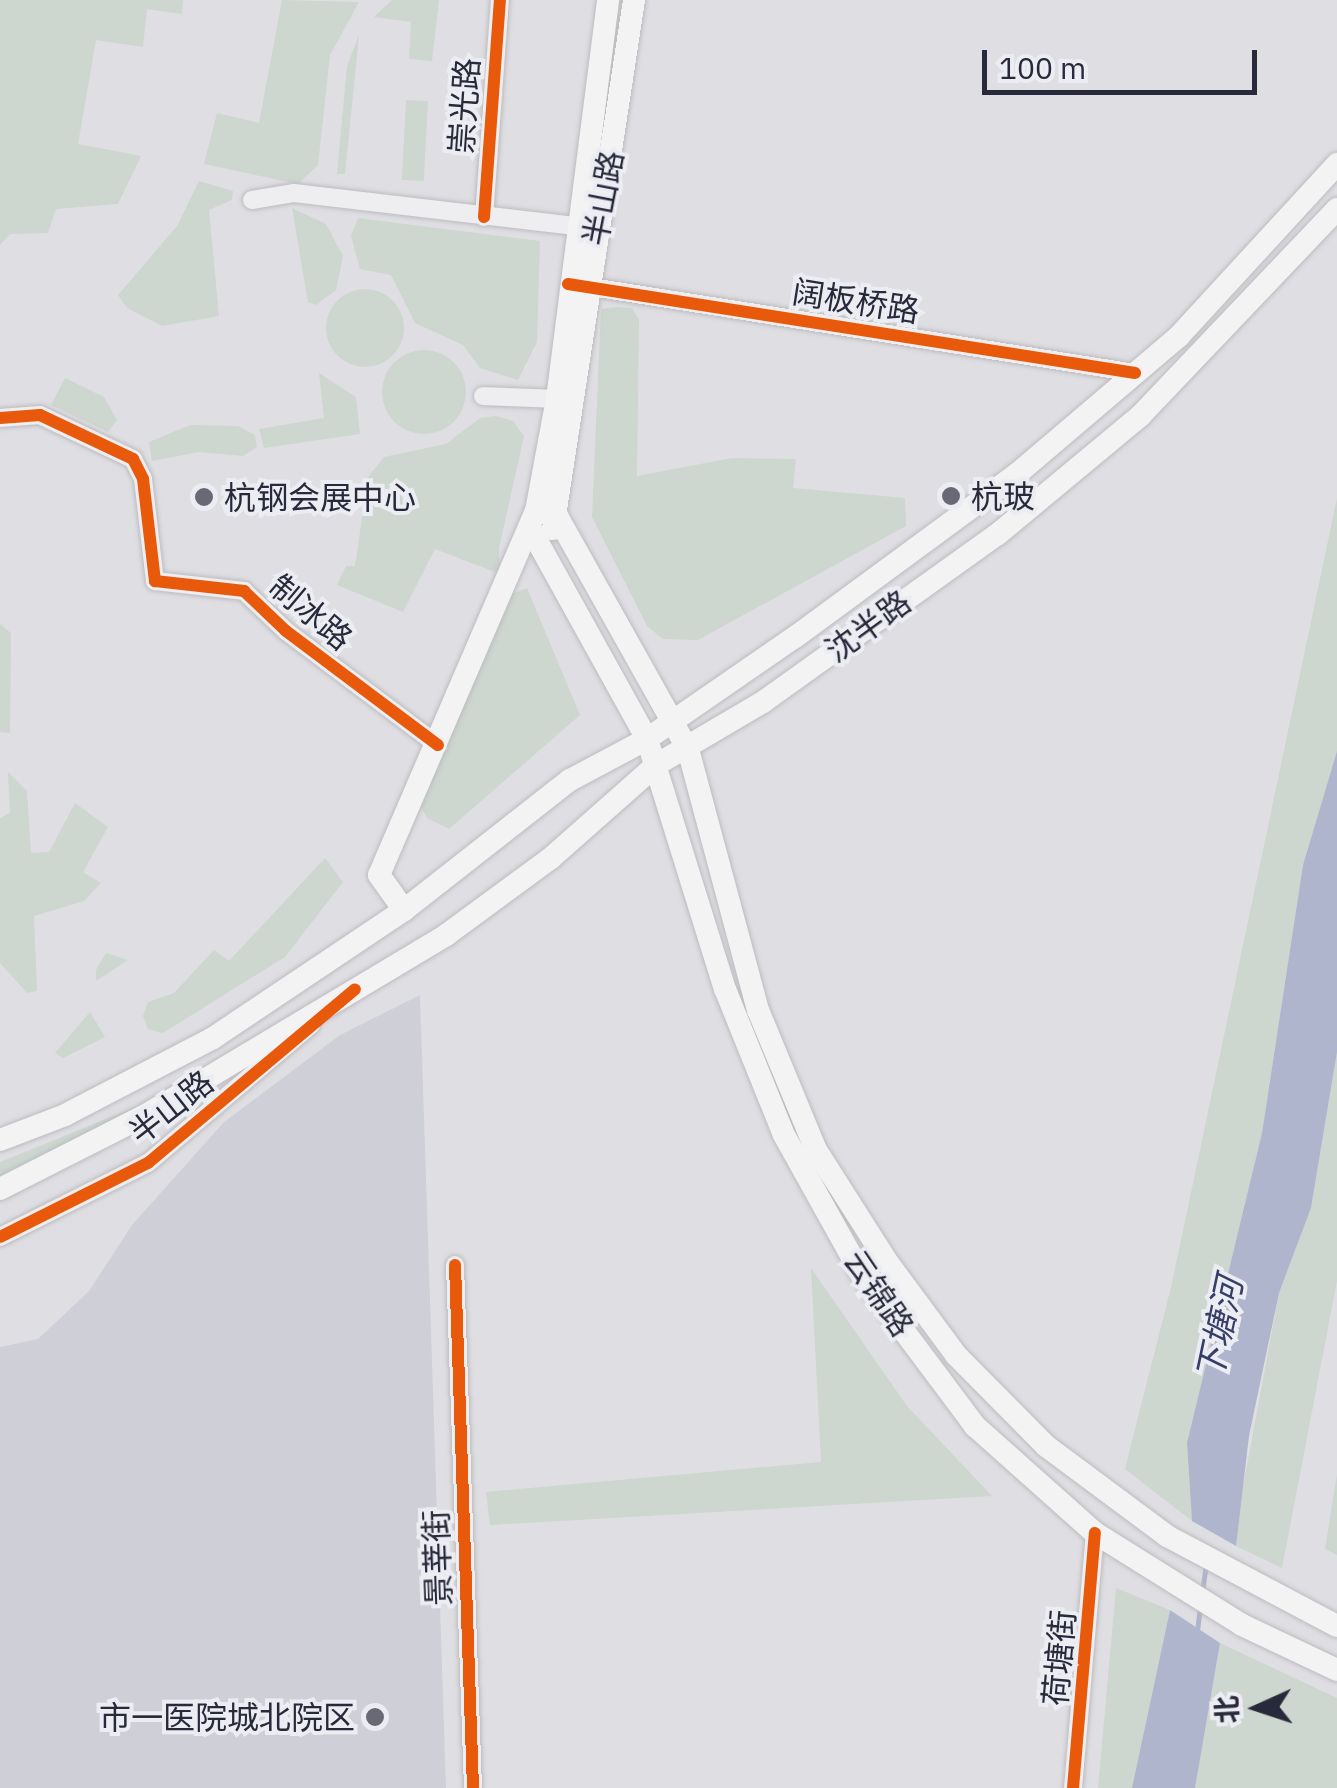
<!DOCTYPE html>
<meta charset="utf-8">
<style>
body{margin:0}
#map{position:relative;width:1337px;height:1788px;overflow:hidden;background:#dfdfe3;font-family:"IBM Plex Sans","Noto Sans SC",sans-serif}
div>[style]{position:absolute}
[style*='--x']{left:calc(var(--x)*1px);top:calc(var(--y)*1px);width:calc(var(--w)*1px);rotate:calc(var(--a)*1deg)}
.built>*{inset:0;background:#cfd0d7}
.green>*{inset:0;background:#cdd6cf;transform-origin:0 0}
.round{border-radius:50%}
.water>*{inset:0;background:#afb5cc}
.stream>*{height:5px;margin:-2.5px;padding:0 2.5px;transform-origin:2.5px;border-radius:2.5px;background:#afb5cc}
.roads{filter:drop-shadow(0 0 2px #bcbcc0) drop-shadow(0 0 2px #bcbcc0)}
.minor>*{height:18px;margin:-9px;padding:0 9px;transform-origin:9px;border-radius:9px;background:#eeeef0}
.major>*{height:22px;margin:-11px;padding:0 11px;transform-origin:11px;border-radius:11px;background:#f3f3f4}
.cycleway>*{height:12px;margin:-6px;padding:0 6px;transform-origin:6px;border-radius:6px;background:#e8590c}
.dots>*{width:28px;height:28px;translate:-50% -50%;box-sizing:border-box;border:5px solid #ecedf3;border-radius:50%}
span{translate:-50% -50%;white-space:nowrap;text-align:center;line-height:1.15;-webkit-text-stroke:8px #ecedf3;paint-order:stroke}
.street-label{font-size:32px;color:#28293a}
.poi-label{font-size:32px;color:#28293a}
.left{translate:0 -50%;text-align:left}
.right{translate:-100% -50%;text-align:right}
.water-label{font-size:35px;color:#373f69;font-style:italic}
.north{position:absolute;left:1207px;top:1658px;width:100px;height:100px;-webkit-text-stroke:8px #ecedf3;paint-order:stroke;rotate:267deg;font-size:28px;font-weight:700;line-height:40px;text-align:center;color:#28293a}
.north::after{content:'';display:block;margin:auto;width:35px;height:45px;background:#28293a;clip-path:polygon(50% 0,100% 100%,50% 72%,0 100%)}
.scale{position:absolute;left:982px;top:50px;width:275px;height:45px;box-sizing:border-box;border:5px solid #28293a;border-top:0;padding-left:12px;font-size:30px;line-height:35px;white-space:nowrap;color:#28293a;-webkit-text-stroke:8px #ecedf3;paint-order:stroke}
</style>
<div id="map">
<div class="built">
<div style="clip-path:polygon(420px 995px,446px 1788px,0 1788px,0 1347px,38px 1339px,89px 1291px,132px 1225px,224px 1122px,340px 1035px)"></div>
</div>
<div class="green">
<div style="clip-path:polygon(0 0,183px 0,182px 14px,147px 9px,143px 47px,96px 40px,78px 144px,141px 156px,118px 204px,56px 209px,48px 233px,10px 234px,0 245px)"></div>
<div style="clip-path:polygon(282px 0,359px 2px,330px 55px,318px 165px,298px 184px,204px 164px,217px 113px,259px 123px)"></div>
<div style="clip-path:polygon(392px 0,439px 0,432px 61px,409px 59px,411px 22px,374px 17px)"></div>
<div style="clip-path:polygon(359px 35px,345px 174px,337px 174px,347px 66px)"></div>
<div style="left:406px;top:100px;width:22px;height:80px;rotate:3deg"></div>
<div style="clip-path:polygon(199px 181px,233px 191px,232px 200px,209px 210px,219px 316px,162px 326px,127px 308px,118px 295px,177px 226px)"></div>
<div style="clip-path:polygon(292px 208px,326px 224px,343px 256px,336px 290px,316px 305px,308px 302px)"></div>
<div style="clip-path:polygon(358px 218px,540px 241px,537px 342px,518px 380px,480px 368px,463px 345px,415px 323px,391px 275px,360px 269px,351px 236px)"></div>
<div class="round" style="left:326px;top:289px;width:78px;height:78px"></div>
<div style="clip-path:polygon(617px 307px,632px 308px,639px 320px,637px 476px,732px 458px,796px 459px,793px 488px,905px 498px,906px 526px,698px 640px,663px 639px,647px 626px,592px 517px,601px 309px)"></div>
<div class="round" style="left:382px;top:350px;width:84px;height:84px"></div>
<div style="clip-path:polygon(319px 373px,356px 397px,360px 434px,264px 448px,259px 429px,324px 418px)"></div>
<div style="clip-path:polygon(65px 378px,104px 397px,117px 420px,108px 432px,51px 405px)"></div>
<div style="clip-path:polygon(496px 416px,513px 421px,524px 436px,499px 548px,500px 574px,435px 549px,403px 612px,337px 585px,346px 566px,355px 566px,368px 477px,384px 457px,446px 444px,480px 418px)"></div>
<div style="clip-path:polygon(190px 425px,238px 426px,255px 435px,257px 447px,243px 456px,199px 452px,152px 461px,149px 442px)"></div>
<div style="clip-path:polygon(1337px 498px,1337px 751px,1303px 865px,1262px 1133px,1187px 1443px,1192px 1521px,1125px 1469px,1172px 1283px)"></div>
<div style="clip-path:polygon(527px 588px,580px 715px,449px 829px,427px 818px,421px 807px,507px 596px)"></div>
<div style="clip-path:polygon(0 624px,11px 633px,10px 733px,0 732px)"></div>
<div style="clip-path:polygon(8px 772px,27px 791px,31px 853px,49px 852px,75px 803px,108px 827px,83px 872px,101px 883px,84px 901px,34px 916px,37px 991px,27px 993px,0 963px,0 818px,10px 813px)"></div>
<div style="clip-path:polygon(325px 858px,343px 882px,285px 957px,163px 1033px,148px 1029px,143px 1016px,148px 1002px,174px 993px,214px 950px,229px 961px)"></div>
<div style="clip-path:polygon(106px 953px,128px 960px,96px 981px,96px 970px)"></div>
<div style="clip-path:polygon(90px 1012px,105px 1037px,63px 1058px,55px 1053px)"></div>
<div style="clip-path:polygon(1337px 1052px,1337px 1281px,1282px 1568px,1236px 1546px,1239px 1508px,1279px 1293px,1311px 1208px)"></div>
<div style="clip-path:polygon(155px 1099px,0 1179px,0 1162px)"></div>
<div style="clip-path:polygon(811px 1268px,907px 1406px,992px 1496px,490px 1525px,486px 1492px,821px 1462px)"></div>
<div style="clip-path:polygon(1337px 1474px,1337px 1555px,1325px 1549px)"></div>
<div style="clip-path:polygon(1116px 1588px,1170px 1610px,1132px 1788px,1098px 1788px)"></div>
<div style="clip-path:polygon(1220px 1643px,1337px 1698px,1337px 1788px,1195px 1788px)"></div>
</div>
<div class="water">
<div style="clip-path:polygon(1337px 751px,1337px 1052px,1311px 1208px,1279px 1293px,1249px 1436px,1236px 1546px,1192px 1521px,1187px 1443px,1262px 1133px,1303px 865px)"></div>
<div style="clip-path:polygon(1170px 1610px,1220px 1643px,1195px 1788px,1132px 1788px)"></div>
</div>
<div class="stream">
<div style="--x:1202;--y:1592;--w:29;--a:-82"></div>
<div style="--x:1197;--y:1631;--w:23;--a:-83"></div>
</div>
<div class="roads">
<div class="minor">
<div style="--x:252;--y:200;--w:43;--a:-9.5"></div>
<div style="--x:294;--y:193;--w:283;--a:6.7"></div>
<div style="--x:484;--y:217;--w:218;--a:-85.8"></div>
<div style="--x:579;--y:285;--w:563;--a:8.99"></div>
<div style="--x:483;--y:396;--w:74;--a:2.3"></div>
<div style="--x:0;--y:418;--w:40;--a:-4.3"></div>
<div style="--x:40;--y:415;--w:103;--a:25.3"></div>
<div style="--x:133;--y:459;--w:22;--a:63"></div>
<div style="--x:143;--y:479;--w:103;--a:83.3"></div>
<div style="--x:155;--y:581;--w:90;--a:6.4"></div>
<div style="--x:244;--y:591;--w:58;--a:43.6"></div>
<div style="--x:286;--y:631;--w:190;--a:36.9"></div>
<div style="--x:0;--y:1237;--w:165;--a:-26.6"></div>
<div style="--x:148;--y:1163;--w:214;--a:-40.3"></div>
<div style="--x:455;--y:1265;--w:523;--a:88.03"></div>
<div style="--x:1073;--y:1788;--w:256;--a:-85.1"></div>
</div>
<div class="major">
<div style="--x:536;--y:511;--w:22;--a:13"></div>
<div style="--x:557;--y:516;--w:267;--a:60.7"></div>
<div style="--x:688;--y:749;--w:270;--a:75"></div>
<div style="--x:758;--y:1010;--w:152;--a:67.5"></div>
<div style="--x:816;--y:1150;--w:134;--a:57.5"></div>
<div style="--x:888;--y:1263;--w:114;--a:53.5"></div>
<div style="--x:956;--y:1355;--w:128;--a:45.3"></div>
<div style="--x:1046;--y:1446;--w:151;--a:36.6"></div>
<div style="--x:1167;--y:1536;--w:192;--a:27.9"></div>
<div style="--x:530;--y:528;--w:241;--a:61"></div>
<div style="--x:647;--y:739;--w:262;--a:72.7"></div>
<div style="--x:725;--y:989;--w:157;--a:68"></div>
<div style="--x:784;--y:1135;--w:160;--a:60.9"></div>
<div style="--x:862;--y:1275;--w:189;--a:53.2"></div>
<div style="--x:975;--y:1426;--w:161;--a:41.7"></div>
<div style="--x:1095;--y:1533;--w:173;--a:32"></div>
<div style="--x:1242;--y:1625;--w:105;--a:25.3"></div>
<div style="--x:553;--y:529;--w:535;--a:-81.29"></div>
<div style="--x:404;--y:910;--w:43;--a:-125.5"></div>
<div style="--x:379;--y:875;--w:396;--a:-66.7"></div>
<div style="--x:536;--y:511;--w:114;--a:-79.4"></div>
<div style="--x:557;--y:399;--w:402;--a:-82.7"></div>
<div style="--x:0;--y:1140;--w:70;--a:-21"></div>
<div style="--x:65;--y:1115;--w:167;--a:-27.5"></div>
<div style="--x:213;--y:1038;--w:230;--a:-33.8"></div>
<div style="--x:404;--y:910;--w:211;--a:-38.1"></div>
<div style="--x:570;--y:780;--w:87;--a:-28"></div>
<div style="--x:647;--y:739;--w:180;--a:-34.6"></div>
<div style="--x:795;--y:637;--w:275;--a:-36.3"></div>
<div style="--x:1017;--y:474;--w:213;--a:-40.4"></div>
<div style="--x:1179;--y:336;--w:234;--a:-47.4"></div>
<div style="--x:0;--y:1189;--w:161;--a:-26.9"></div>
<div style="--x:144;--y:1116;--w:352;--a:-30.9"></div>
<div style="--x:446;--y:935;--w:130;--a:-36.3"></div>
<div style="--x:551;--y:858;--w:140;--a:-41.5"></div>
<div style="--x:656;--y:765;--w:124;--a:-30.5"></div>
<div style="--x:763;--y:702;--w:289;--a:-35.6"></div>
<div style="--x:998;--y:534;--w:185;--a:-39.7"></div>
<div style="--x:1140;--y:416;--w:286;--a:-46.4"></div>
</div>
</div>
<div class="cycleway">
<div style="--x:484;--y:217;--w:218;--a:-85.8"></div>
<div style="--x:568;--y:284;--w:574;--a:8.92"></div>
<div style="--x:0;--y:418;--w:40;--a:-4.3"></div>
<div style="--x:40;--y:415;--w:103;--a:25.3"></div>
<div style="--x:133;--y:459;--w:22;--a:63"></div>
<div style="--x:143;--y:479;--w:103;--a:83.3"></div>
<div style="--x:155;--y:581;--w:90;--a:6.4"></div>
<div style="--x:244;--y:591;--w:58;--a:43.6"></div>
<div style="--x:286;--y:631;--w:190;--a:36.9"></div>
<div style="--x:0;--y:1237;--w:165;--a:-26.6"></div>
<div style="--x:148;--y:1163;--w:270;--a:-40"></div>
<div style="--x:455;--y:1265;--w:523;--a:88.03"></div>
<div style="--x:1073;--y:1788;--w:256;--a:-85.1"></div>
</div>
<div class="dots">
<div style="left:951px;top:496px;background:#686975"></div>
<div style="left:204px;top:497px;background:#686975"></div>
<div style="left:375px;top:1717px;background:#686975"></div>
</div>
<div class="street-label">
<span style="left:464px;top:106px;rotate:-86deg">崇光路</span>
<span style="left:603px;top:198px;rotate:-79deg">半山路</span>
<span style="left:856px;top:301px;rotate:9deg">阔板桥路</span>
<span style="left:311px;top:612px;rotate:40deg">制冰路</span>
<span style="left:868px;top:626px;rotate:-36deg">沈半路</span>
<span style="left:171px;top:1107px;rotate:-38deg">半山路</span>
<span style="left:879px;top:1293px;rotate:56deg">云锦路</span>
<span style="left:437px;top:1558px;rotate:-92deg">景莘街</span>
<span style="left:1059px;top:1658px;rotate:-85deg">荷塘街</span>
</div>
<div class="poi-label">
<span class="left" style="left:971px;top:496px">杭玻</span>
<span class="left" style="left:224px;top:497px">杭钢会展中心</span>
<span class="right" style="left:355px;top:1717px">市一医院城北院区</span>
</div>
<div class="water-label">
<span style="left:1219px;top:1329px;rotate:-78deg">下塘河</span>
</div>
<div class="north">北</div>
<div class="scale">100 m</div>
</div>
